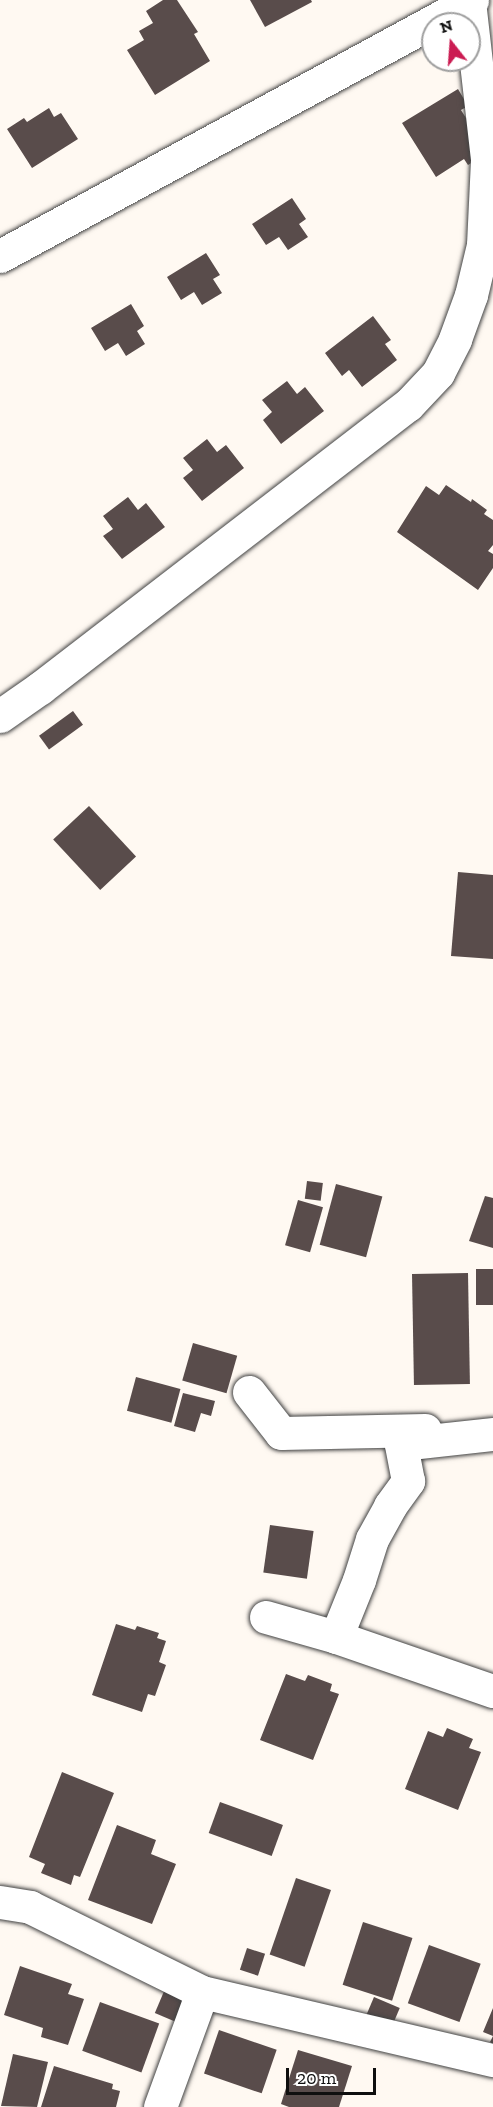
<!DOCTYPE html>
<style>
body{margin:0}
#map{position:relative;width:493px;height:2107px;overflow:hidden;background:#fff9f2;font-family:"Zilla Slab",serif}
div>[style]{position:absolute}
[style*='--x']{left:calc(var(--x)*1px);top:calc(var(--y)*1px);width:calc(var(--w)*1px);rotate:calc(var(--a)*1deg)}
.building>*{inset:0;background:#594c4b;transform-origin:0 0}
.roads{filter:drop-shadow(0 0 2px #424242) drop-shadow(0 0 2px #424242)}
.street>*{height:33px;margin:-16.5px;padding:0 16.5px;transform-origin:16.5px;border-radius:16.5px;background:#fff}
span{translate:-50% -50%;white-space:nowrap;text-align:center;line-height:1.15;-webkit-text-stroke:6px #fff;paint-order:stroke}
.north{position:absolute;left:421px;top:12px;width:60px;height:60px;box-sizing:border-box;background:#fff;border:2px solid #9f9f9f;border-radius:50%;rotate:343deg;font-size:16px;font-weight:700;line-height:24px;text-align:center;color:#0f0f0f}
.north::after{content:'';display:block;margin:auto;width:21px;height:27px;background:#cb1c52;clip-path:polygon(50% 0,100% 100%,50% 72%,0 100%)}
.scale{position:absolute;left:286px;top:2068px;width:90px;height:27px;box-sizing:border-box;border:3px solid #0f0f0f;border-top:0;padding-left:8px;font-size:18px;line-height:21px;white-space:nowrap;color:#0f0f0f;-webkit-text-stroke:4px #fff;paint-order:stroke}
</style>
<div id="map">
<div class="building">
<div style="clip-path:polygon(163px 0,177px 0,198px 32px,194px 34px,210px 61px,155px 95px,127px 50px,144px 40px,139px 31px,153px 23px,146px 11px)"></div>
<div style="clip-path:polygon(250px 0,311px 0,312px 2px,265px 27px)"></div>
<div style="clip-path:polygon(458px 89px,468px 106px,461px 110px,466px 118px,471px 115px,486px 154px,468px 165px,464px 159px,436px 177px,402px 123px)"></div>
<div style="clip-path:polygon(49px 108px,54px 117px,61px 113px,78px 139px,32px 168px,7px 129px,24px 118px,27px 122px)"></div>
<div style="clip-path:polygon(292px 198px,306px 219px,299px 224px,308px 237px,288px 250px,279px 237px,266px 245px,252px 224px)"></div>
<div style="clip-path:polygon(206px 253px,220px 275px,213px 279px,222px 293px,202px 305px,194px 292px,181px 300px,167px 277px)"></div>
<div style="clip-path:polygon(131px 304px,144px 326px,137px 331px,145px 344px,126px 356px,118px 343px,105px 351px,91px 328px)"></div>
<div style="clip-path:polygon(373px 316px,391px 340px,385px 344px,397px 360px,362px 387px,349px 370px,342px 376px,325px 353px)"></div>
<div style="clip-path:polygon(287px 381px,297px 394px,305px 387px,324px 411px,281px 444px,263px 420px,272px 412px,262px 400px)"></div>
<div style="clip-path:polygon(207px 439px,217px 452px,226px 445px,244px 468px,202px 501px,183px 478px,193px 470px,183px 458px)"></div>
<div style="clip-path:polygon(446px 485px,471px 502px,472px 499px,487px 510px,484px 514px,493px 520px,493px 545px,488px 551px,493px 554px,493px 568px,478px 590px,397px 532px,426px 486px,439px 495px)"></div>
<div style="clip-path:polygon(128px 497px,138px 510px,146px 503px,165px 527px,122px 559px,103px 536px,113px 529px,103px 516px)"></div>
<div style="left:73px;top:711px;width:17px;height:42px;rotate:54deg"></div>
<div style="left:89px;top:806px;width:69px;height:49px;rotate:47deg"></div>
<div style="clip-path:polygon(458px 872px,493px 875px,493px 959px,451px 956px)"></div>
<div style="left:307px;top:1181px;width:16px;height:18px;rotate:7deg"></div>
<div style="left:336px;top:1184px;width:48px;height:63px;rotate:15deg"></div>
<div style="clip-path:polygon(485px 1196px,493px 1198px,493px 1248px,469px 1241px)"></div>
<div style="left:298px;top:1200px;width:26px;height:47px;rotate:16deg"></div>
<div style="left:476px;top:1269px;width:17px;height:36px"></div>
<div style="left:468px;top:1273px;width:111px;height:56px;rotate:89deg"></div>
<div style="left:193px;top:1343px;width:46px;height:39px;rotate:16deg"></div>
<div style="left:136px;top:1377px;width:46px;height:35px;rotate:15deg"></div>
<div style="clip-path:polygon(183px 1393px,215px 1401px,211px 1416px,201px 1413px,195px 1432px,174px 1426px)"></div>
<div style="left:270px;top:1525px;width:44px;height:48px;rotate:8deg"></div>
<div style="clip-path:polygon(116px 1624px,135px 1630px,137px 1626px,159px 1633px,157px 1638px,166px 1641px,159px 1662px,166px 1665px,155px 1696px,148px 1694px,142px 1712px,92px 1695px)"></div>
<div style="clip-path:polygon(286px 1674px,305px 1681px,308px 1675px,332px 1684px,330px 1691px,339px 1694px,313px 1760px,260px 1740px)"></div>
<div style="clip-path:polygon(447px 1728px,473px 1739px,469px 1748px,481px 1752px,458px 1810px,405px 1789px,428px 1731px,443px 1737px)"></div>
<div style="clip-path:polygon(62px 1772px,114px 1793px,80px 1877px,74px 1875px,71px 1885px,41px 1873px,45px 1864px,29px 1857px)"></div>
<div style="left:220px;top:1802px;width:67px;height:33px;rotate:20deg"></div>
<div style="clip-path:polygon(117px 1825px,156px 1840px,151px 1854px,176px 1864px,152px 1924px,88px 1900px)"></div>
<div style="left:296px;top:1878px;width:37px;height:81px;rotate:19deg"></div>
<div style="left:363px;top:1922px;width:52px;height:66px;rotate:18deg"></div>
<div style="left:429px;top:1945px;width:55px;height:62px;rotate:20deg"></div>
<div style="left:247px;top:1948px;width:19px;height:23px;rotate:18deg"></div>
<div style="clip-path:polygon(20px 1966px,72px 1984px,68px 1994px,84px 1999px,68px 2045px,41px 2037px,43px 2028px,4px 2015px)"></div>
<div style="left:165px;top:1989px;width:25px;height:26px;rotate:23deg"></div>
<div style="left:374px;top:1997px;width:28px;height:25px;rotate:23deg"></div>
<div style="left:100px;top:2002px;width:63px;height:52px;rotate:20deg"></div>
<div style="clip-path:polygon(493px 2008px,493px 2044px,490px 2042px,493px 2036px,483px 2032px)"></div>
<div style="left:219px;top:2030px;width:61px;height:46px;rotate:19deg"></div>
<div style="clip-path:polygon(298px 2050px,352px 2066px,339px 2107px,289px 2107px,281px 2104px)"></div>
<div style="clip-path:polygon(13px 2054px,48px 2062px,37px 2107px,1px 2106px)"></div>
<div style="clip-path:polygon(54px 2066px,113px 2084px,112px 2089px,120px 2091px,116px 2107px,41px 2107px)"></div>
</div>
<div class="roads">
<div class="street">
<div style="--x:0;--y:256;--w:537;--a:-28.47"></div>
<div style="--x:0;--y:716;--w:49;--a:-35"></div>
<div style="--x:40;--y:688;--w:464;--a:-37.6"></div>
<div style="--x:408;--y:405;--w:44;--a:-46.8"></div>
<div style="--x:438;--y:373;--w:38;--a:-63"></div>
<div style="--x:455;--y:339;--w:47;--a:-70"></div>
<div style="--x:471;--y:295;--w:51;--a:-76.5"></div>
<div style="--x:483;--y:245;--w:86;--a:-87.3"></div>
<div style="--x:487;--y:159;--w:158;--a:-96.5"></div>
<div style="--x:249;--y:1392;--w:52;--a:52"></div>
<div style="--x:281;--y:1433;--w:144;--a:-1.2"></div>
<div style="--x:266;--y:1617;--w:73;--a:15.9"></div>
<div style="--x:336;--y:1637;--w:166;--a:19"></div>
<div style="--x:336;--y:1637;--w:61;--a:-68"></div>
<div style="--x:359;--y:1580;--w:43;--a:-72.4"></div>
<div style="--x:372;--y:1539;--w:38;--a:-61"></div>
<div style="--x:390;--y:1506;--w:31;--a:-54"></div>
<div style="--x:408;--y:1481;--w:38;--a:-101"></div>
<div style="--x:401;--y:1444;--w:93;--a:-6.2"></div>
<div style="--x:0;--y:1902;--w:30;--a:9"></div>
<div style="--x:30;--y:1907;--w:192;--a:26.3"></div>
<div style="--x:202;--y:1992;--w:299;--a:13.2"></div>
<div style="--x:160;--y:2107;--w:122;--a:-69.9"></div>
</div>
</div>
<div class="north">N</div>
<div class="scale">20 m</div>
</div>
